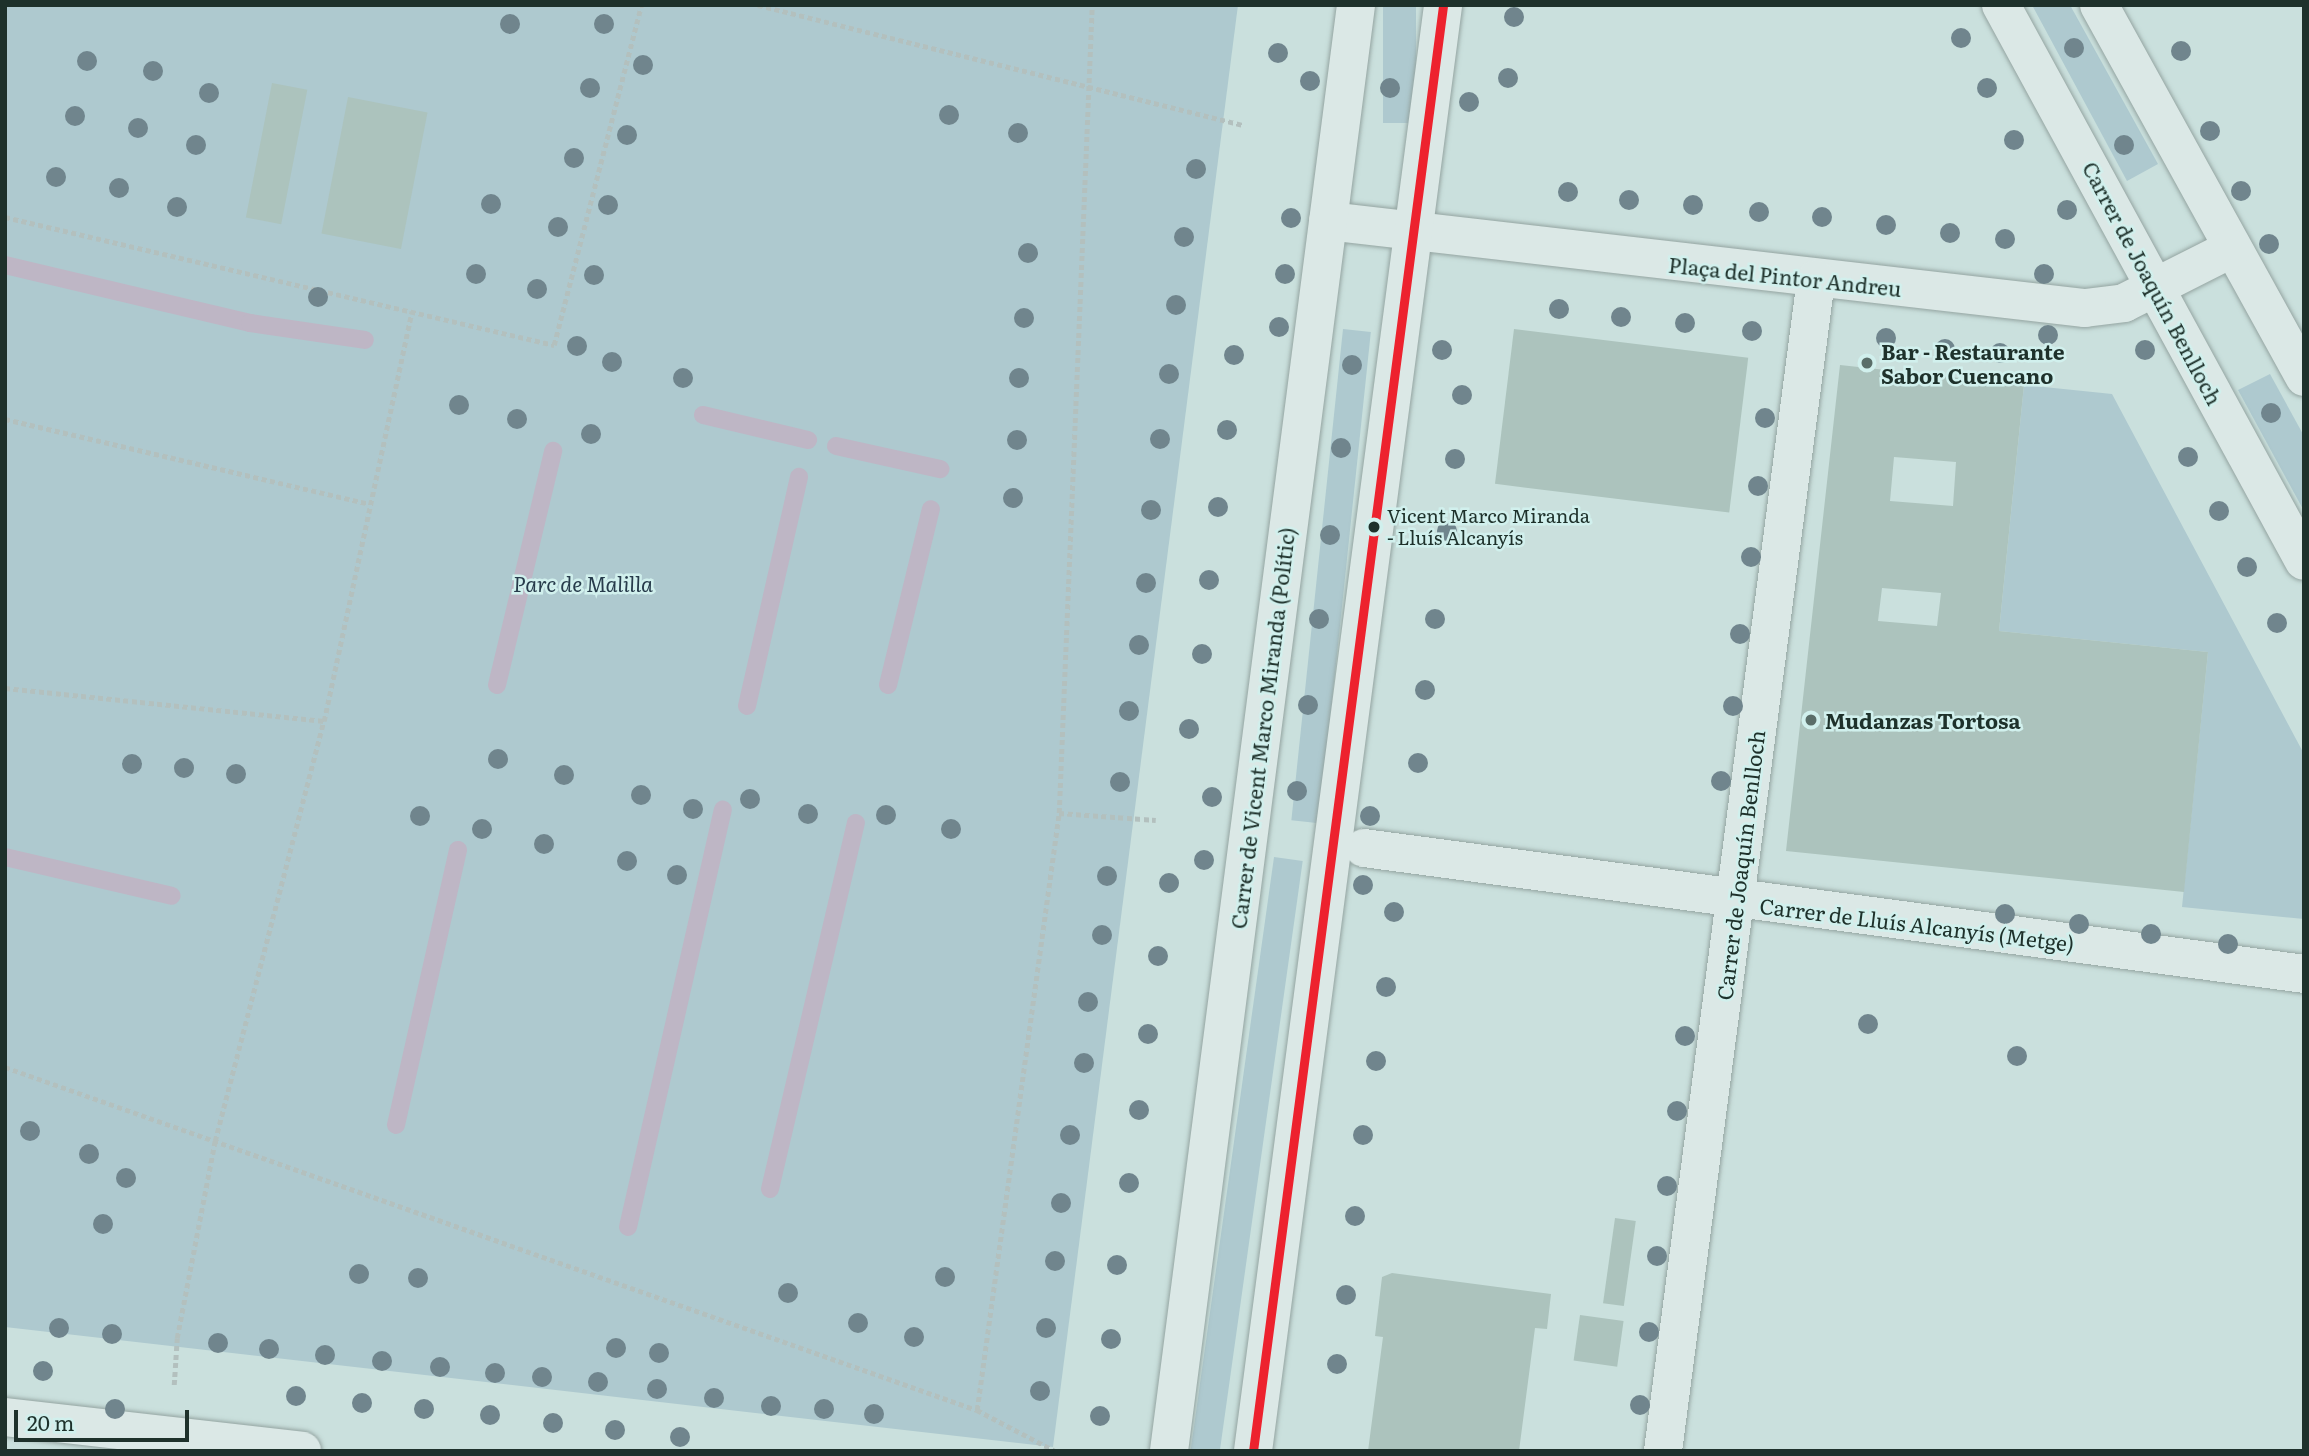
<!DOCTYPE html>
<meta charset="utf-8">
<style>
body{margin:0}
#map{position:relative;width:2309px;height:1456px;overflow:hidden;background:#cae0dd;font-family:Literata,serif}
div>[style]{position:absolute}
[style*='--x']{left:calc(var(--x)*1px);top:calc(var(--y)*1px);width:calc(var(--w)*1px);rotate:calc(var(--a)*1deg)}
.green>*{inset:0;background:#aec9cf;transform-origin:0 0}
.stream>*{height:18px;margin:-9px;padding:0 9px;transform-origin:9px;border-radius:9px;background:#beb6c5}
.building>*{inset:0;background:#acc3bd;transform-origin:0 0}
.path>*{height:4.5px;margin-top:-2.25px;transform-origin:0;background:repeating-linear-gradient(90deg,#b3c0be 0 5px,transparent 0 8.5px)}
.roads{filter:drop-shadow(0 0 2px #94a4a1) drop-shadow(0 0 2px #94a4a1)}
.street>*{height:38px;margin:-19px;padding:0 19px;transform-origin:19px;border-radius:19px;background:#dbe8e6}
.bus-1>*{height:9px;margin:-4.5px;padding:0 4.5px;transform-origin:4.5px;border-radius:4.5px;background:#ed222e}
.trees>*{width:20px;height:20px;margin:-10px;border-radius:50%;background:#70858d}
.dots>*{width:19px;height:19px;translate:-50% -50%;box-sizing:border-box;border:4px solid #d1f0ed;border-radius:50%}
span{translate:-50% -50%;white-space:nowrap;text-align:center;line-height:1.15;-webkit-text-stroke:5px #d1f0ed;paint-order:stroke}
.bus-label{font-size:19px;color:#1e312b}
.left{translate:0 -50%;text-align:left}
.street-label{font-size:21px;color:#1e312b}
.poi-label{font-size:21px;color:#1e312b;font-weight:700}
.park-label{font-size:21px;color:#273b4b;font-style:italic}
.frame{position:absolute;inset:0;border:7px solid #1e312b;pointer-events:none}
.scale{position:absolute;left:14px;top:1410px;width:175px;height:32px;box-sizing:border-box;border:4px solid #1e312b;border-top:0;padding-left:9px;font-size:21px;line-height:24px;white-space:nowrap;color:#1e312b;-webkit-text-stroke:5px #d1f0ed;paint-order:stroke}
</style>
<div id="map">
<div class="green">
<div style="clip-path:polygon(5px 5px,1238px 5px,1053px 1447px,5px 1327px)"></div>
<div style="left:1383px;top:5px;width:33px;height:118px"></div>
<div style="clip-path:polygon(2032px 5px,2070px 5px,2158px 164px,2127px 181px)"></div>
<div style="left:1343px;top:329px;width:28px;height:494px;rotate:6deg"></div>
<div style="clip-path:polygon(2270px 374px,2304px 436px,2304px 511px,2238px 390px)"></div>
<div style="clip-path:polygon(2024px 385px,2112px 394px,2304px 754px,2304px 919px,2182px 907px,2208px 652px,1999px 631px)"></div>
<div style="left:1274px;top:857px;width:29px;height:598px;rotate:8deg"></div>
</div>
<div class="stream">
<div style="--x:5;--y:265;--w:252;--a:13.3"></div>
<div style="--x:250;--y:323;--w:116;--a:8.4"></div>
<div style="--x:703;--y:415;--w:108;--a:13.4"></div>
<div style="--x:836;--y:446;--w:107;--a:12.5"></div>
<div style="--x:497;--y:685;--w:241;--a:-76.5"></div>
<div style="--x:888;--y:685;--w:181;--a:-76.3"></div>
<div style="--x:747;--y:706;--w:235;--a:-77.2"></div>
<div style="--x:5;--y:857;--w:171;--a:13.1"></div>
<div style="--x:396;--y:1125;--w:282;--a:-77.3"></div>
<div style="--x:770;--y:1189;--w:376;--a:-76.8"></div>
<div style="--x:628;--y:1227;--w:428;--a:-77.2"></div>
</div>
<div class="building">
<div style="left:272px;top:83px;width:36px;height:137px;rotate:11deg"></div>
<div style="left:348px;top:97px;width:81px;height:139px;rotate:11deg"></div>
<div style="left:1514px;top:329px;width:236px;height:156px;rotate:7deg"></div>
<div style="clip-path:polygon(evenodd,1840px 365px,2024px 385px,1999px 631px,2208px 652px,2184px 892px,1786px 851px,1840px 365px,1894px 457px,1956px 462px,1953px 506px,1890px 501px,1894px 457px,1840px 365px,1882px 588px,1941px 593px,1937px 626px,1878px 621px,1882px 588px)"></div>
<div style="left:1615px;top:1218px;width:21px;height:86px;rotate:8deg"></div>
<div style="clip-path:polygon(1392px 1273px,1551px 1294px,1547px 1329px,1535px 1328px,1519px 1451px,1368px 1451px,1383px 1337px,1375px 1336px,1382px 1277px)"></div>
<div style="left:1580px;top:1315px;width:44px;height:46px;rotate:8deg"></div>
</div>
<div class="path">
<div style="--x:758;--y:5;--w:499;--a:13.9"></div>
<div style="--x:5;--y:217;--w:564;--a:13.12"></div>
<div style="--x:554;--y:345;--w:351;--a:-75.6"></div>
<div style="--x:5;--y:419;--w:371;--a:13.1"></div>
<div style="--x:5;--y:688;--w:321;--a:5.9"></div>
<div style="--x:1059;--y:813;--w:97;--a:4.1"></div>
<div style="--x:5;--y:1067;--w:1031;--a:19.44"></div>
<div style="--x:977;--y:1410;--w:88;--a:27.7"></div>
<div style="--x:174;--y:1385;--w:47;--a:-86.3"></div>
<div style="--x:177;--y:1338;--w:201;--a:-79.1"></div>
<div style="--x:215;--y:1141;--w:434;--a:-75.5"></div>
<div style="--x:324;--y:721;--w:419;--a:-77.9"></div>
<div style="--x:977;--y:1410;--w:603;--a:-82.18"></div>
<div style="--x:1059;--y:813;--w:809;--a:-87.66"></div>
</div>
<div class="roads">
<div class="street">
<div style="--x:2001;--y:5;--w:633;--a:61.41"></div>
<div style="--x:2099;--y:5;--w:425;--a:61.1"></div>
<div style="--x:1328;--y:221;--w:762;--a:6.56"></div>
<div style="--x:2085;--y:308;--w:39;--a:-7"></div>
<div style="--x:2124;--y:303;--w:120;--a:-26.8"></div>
<div style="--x:1364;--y:848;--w:948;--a:7.63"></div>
<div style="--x:5;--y:1417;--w:299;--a:6.5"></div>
<div style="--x:1169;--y:1451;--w:1458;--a:-82.63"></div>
<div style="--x:1253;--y:1451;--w:1458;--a:-82.51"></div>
<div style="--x:1663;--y:1451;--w:1182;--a:-82.56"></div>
</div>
</div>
<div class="bus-1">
<div style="--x:1253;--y:1451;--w:1458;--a:-82.51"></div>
</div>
<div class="trees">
<div style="left:1514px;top:17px"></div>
<div style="left:510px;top:24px"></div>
<div style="left:604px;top:24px"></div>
<div style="left:1961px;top:38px"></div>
<div style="left:2074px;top:48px"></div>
<div style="left:2181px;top:51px"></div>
<div style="left:1278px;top:53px"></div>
<div style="left:87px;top:61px"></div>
<div style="left:643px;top:65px"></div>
<div style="left:153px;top:71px"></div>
<div style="left:1508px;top:78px"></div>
<div style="left:1310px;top:81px"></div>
<div style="left:590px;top:88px"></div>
<div style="left:1390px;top:88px"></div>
<div style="left:1987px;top:88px"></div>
<div style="left:209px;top:93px"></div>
<div style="left:1469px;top:102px"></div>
<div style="left:949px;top:115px"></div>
<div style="left:75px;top:116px"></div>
<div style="left:138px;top:128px"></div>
<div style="left:2210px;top:131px"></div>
<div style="left:1018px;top:133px"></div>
<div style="left:627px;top:135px"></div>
<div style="left:2014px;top:140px"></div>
<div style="left:196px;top:145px"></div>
<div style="left:2124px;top:145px"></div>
<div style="left:574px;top:158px"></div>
<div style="left:1196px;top:169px"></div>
<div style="left:56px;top:177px"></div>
<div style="left:119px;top:188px"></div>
<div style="left:2241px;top:191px"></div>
<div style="left:1568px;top:192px"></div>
<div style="left:1629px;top:200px"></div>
<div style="left:491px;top:204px"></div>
<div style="left:608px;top:205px"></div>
<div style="left:1693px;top:205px"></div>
<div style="left:177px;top:207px"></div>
<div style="left:2067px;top:210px"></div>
<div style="left:1759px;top:212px"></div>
<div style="left:1822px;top:217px"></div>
<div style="left:1291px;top:218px"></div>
<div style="left:1886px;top:225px"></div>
<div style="left:558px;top:227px"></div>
<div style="left:1950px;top:233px"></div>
<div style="left:1184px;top:237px"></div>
<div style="left:2005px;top:239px"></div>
<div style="left:2269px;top:244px"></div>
<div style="left:1028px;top:253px"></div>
<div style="left:476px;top:274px"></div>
<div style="left:1285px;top:274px"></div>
<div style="left:2044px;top:274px"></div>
<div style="left:594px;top:275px"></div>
<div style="left:537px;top:289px"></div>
<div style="left:318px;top:297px"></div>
<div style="left:1176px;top:305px"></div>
<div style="left:1559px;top:309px"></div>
<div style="left:1621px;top:317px"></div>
<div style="left:1024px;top:318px"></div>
<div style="left:1685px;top:323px"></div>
<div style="left:1279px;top:327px"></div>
<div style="left:1752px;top:331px"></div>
<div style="left:2048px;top:335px"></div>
<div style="left:1886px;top:338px"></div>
<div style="left:577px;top:346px"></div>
<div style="left:1945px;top:349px"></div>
<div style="left:1442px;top:350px"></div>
<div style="left:2145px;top:350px"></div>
<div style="left:2000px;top:353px"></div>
<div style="left:1234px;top:355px"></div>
<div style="left:612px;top:362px"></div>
<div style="left:1352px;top:365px"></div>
<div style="left:1169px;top:374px"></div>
<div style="left:683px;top:378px"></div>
<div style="left:1019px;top:378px"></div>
<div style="left:1462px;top:395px"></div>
<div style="left:459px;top:405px"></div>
<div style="left:2271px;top:413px"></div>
<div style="left:1765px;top:418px"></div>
<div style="left:517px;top:419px"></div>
<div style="left:1227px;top:430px"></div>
<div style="left:591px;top:434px"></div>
<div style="left:1160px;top:439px"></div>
<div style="left:1017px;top:440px"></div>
<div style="left:1341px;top:448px"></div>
<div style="left:2188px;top:457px"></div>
<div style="left:1455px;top:459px"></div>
<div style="left:1758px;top:486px"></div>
<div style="left:1013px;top:498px"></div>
<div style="left:1218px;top:507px"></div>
<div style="left:1151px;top:510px"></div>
<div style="left:2219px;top:511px"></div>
<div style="left:1447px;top:531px"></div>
<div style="left:1330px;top:535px"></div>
<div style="left:1751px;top:557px"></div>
<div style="left:2247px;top:567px"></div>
<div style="left:1209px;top:580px"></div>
<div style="left:1146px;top:583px"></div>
<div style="left:1319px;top:619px"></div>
<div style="left:1435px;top:619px"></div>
<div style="left:2277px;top:623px"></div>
<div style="left:1740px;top:634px"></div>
<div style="left:1139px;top:645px"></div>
<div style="left:1202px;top:654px"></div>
<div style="left:1425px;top:690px"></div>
<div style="left:1308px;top:705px"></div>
<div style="left:1733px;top:706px"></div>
<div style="left:1129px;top:711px"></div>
<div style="left:1189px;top:729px"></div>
<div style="left:498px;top:759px"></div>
<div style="left:1418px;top:763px"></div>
<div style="left:132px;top:764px"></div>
<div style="left:184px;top:768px"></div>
<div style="left:236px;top:774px"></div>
<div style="left:564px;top:775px"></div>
<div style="left:1721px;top:781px"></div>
<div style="left:1120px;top:782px"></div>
<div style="left:1297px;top:791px"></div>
<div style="left:641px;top:795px"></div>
<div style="left:1212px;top:797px"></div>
<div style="left:750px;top:799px"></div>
<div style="left:693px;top:809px"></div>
<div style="left:808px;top:814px"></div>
<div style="left:886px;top:815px"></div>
<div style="left:420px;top:816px"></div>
<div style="left:1370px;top:816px"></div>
<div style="left:482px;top:829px"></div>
<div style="left:951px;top:829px"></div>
<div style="left:544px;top:844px"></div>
<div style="left:1204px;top:860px"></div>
<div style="left:627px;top:861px"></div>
<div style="left:677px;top:875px"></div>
<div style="left:1107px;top:876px"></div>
<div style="left:1169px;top:883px"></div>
<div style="left:1363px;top:885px"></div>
<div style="left:1394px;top:912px"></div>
<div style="left:2005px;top:914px"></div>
<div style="left:2079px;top:924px"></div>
<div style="left:2151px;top:934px"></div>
<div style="left:1102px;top:935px"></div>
<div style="left:2228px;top:944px"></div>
<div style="left:1158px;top:956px"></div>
<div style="left:1386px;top:987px"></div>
<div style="left:1088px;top:1002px"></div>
<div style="left:1868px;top:1024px"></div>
<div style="left:1148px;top:1034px"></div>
<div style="left:1685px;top:1036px"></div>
<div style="left:2017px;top:1056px"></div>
<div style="left:1376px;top:1061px"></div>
<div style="left:1084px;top:1063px"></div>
<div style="left:1139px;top:1110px"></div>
<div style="left:1677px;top:1111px"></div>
<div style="left:30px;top:1131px"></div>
<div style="left:1070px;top:1135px"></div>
<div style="left:1363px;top:1135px"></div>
<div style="left:89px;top:1154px"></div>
<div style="left:126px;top:1178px"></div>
<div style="left:1129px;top:1183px"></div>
<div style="left:1667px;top:1186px"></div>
<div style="left:1061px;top:1203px"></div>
<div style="left:1355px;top:1216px"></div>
<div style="left:103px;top:1224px"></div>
<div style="left:1657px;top:1256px"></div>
<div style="left:1055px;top:1261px"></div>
<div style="left:1117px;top:1265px"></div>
<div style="left:359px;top:1274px"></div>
<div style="left:945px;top:1277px"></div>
<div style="left:418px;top:1278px"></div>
<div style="left:788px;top:1293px"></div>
<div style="left:1346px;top:1295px"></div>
<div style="left:858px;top:1323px"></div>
<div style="left:59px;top:1328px"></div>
<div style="left:1046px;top:1328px"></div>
<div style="left:1649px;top:1332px"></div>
<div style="left:112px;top:1334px"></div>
<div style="left:914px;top:1337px"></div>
<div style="left:1111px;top:1339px"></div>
<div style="left:218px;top:1343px"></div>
<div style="left:616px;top:1348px"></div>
<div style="left:269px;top:1349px"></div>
<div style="left:659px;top:1353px"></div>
<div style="left:325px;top:1355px"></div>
<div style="left:382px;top:1361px"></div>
<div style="left:1337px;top:1364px"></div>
<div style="left:440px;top:1367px"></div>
<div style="left:43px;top:1371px"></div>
<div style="left:495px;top:1373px"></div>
<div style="left:542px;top:1377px"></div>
<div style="left:598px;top:1382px"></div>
<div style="left:657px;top:1389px"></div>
<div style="left:1040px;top:1391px"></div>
<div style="left:296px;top:1396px"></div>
<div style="left:714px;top:1398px"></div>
<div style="left:362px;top:1403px"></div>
<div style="left:1640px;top:1405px"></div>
<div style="left:771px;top:1406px"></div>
<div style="left:115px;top:1409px"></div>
<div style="left:424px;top:1409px"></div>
<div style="left:824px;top:1409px"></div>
<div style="left:874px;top:1414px"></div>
<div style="left:490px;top:1415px"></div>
<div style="left:1100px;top:1416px"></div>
<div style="left:553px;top:1423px"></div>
<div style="left:615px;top:1430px"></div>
<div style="left:680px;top:1437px"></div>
</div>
<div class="dots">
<div style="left:1867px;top:363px;background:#5a6e69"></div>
<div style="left:1374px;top:527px;background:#1e312b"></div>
<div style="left:1811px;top:720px;background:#5a6e69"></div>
</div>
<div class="bus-label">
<span class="left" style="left:1387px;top:527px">Vicent Marco Miranda<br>- Lluís Alcanyís</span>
</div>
<div class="street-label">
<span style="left:1785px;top:276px;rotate:6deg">Plaça del Pintor Andreu</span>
<span style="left:2153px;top:283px;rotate:62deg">Carrer de Joaquín Benlloch</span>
<span style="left:1262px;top:728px;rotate:-83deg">Carrer de Vicent Marco Miranda (Polític)</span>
<span style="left:1740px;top:865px;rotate:-83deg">Carrer de Joaquín Benlloch</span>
<span style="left:1917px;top:924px;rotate:7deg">Carrer de Lluís Alcanyís (Metge)</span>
</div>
<div class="poi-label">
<span class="left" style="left:1881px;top:363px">Bar - Restaurante<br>Sabor Cuencano</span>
<span class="left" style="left:1825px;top:720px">Mudanzas Tortosa</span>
</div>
<div class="park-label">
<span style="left:583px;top:583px">Parc de Malilla</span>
</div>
<div class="frame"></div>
<div class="scale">20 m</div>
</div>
